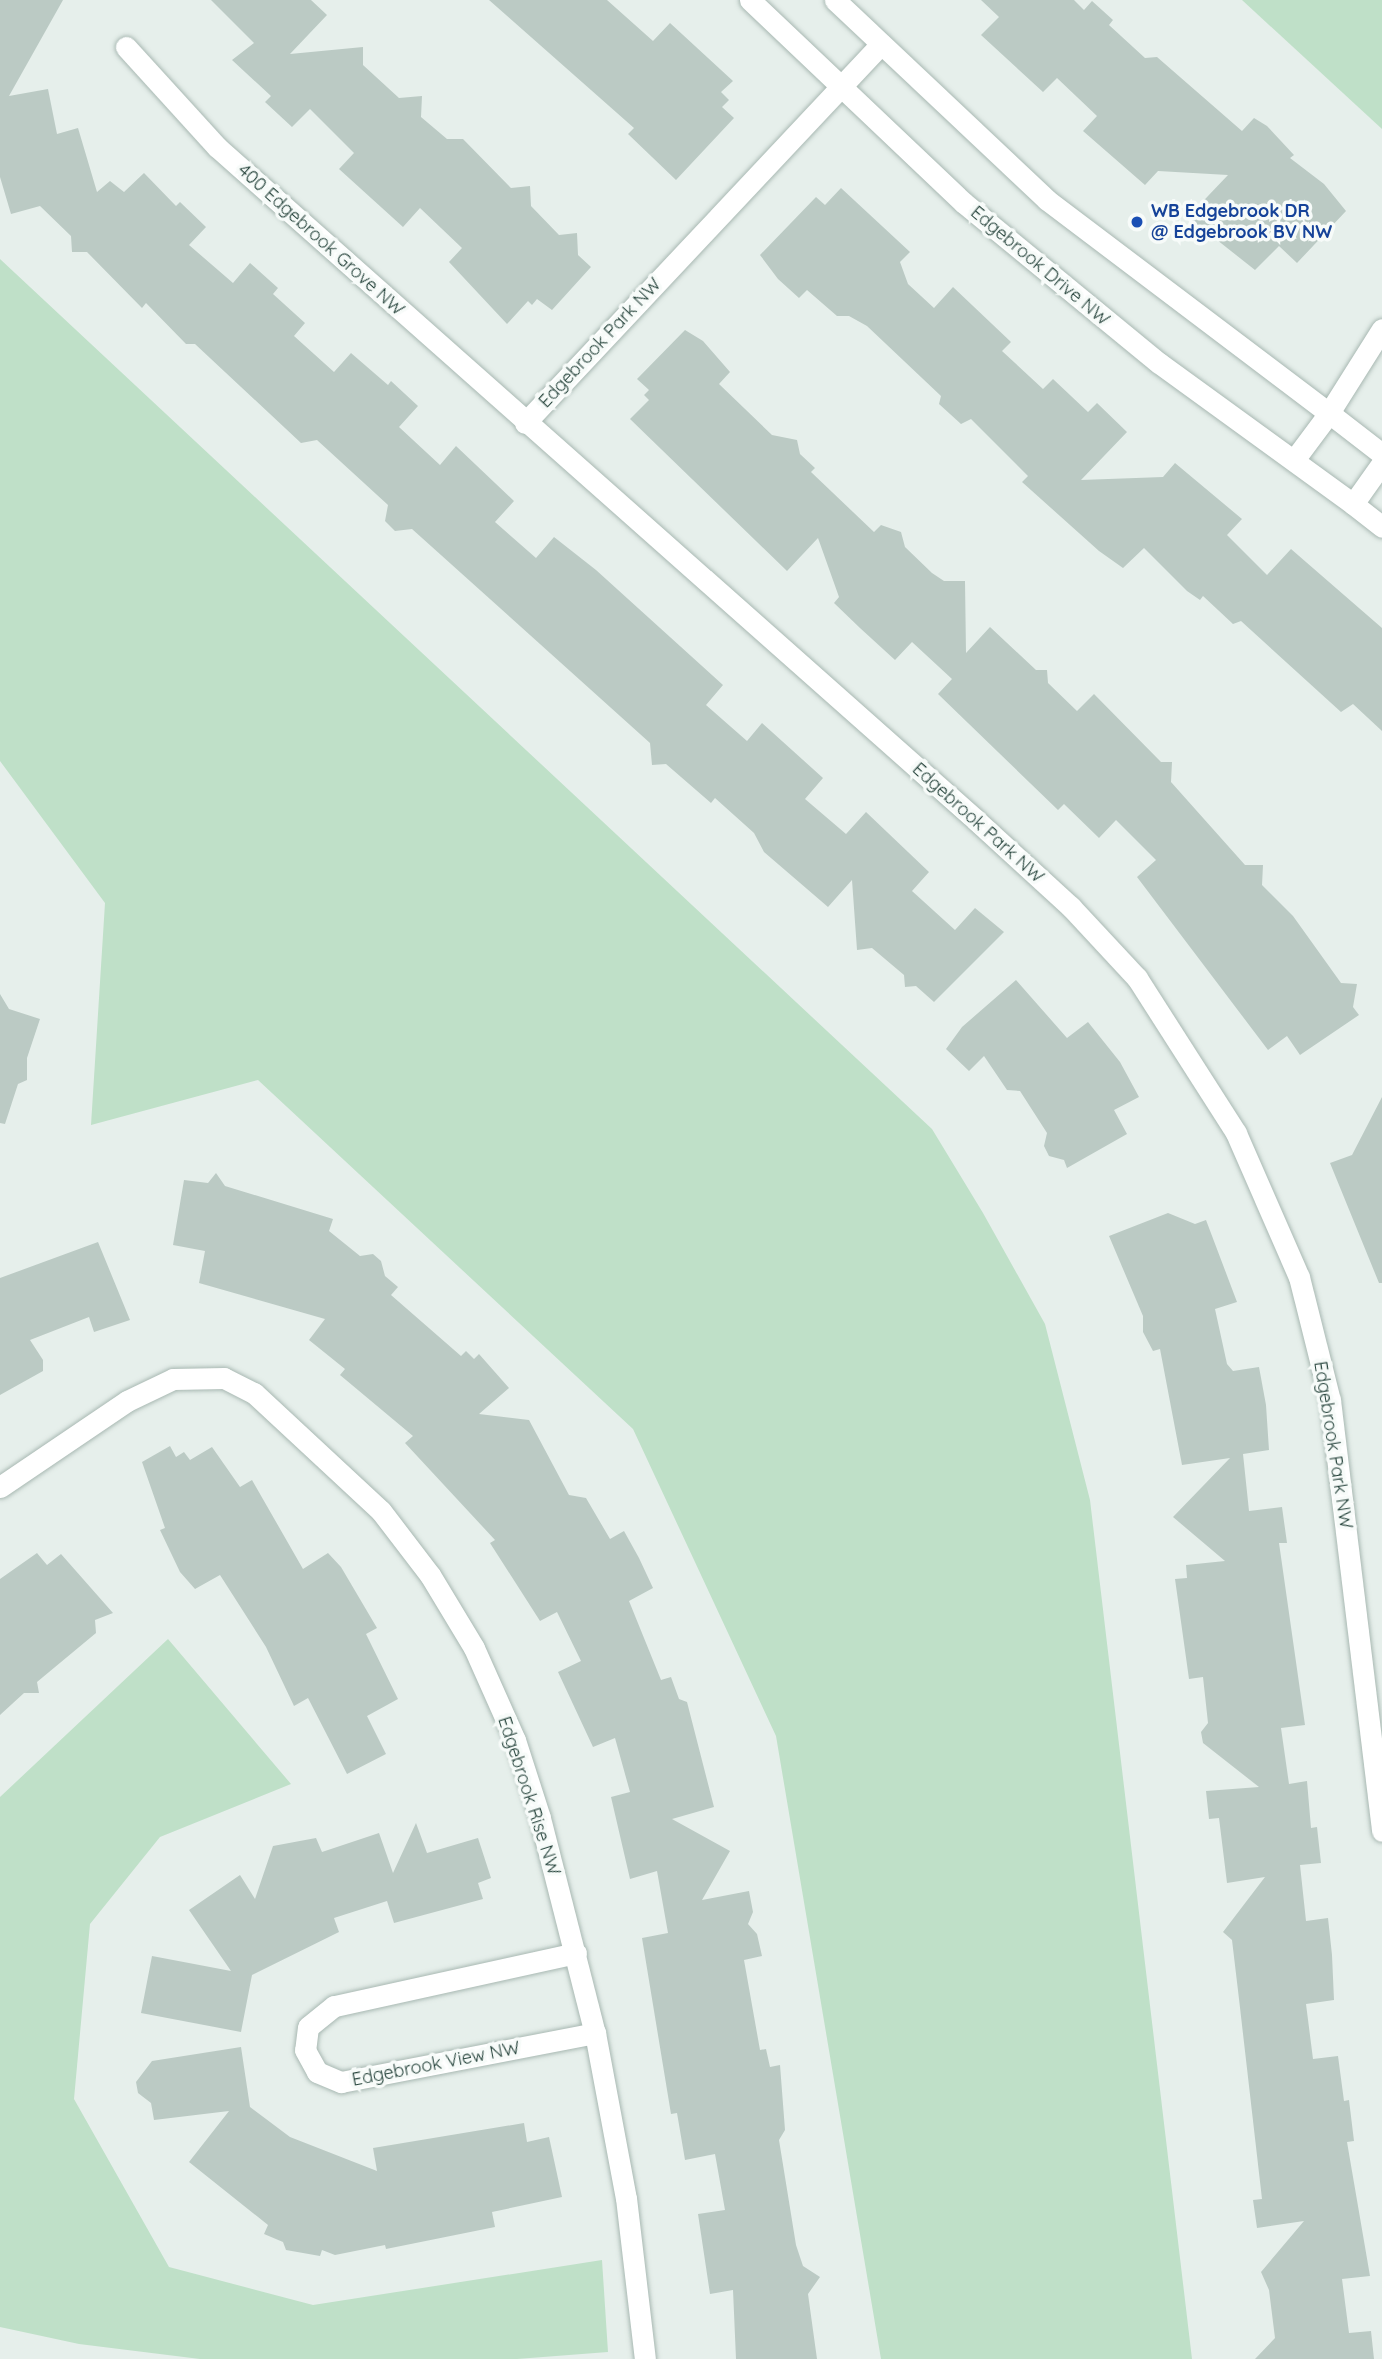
<!DOCTYPE html>
<style>
body{margin:0}
#map{position:relative;width:1382px;height:2359px;overflow:hidden;background:#e6efeb;font-family:Quicksand,sans-serif}
div>[style]{position:absolute}
[style*='--x']{left:calc(var(--x)*1px);top:calc(var(--y)*1px);width:calc(var(--w)*1px);rotate:calc(var(--a)*1deg)}
.green>*{inset:0;background:#bfe0c8}
.building>*{inset:0;background:#bbcac4}
.roads{filter:drop-shadow(0 0 2px #a8b8b2) drop-shadow(0 0 2px #a8b8b2)}
.minor>*{height:21px;margin:-10.5px;padding:0 10.5px;transform-origin:10.5px;border-radius:10.5px;background:#fff}
.tertiary>*{height:21px;margin:-10.5px;padding:0 10.5px;transform-origin:10.5px;border-radius:10.5px;background:#fff}
.dots>*{width:19px;height:19px;translate:-50% -50%;box-sizing:border-box;border:4px solid #f7fbf9;border-radius:50%}
span{translate:-50% -50%;white-space:nowrap;text-align:center;line-height:1.15;-webkit-text-stroke:7px #f7fbf9;paint-order:stroke}
.transit-label{font-size:18px;color:#164399;font-weight:700}
.left{translate:0 -50%;text-align:left}
.street-label{font-size:18px;color:#24423a}
</style>
<div id="map">
<div class="green">
<div style="clip-path:polygon(1242px 0,1382px 0,1382px 129px)"></div>
<div style="clip-path:polygon(0 259px,932px 1129px,983px 1213px,1045px 1324px,1090px 1500px,1192px 2359px,881px 2359px,776px 1736px,633px 1429px,258px 1080px,91px 1125px,105px 903px,0 761px)"></div>
<div style="clip-path:polygon(168px 1639px,291px 1784px,160px 1837px,90px 1924px,74px 2099px,169px 2267px,313px 2305px,602px 2260px,608px 2352px,517px 2359px,200px 2359px,79px 2344px,0 2327px,0 1797px)"></div>
</div>
<div class="building">
<div style="clip-path:polygon(0 0,63px 0,9px 96px,48px 89px,57px 134px,78px 128px,97px 192px,110px 181px,124px 192px,144px 173px,176px 206px,180px 202px,206px 227px,189px 245px,233px 283px,250px 263px,278px 288px,273px 294px,305px 323px,294px 336px,334px 372px,351px 353px,388px 385px,391px 381px,418px 406px,399px 427px,440px 465px,456px 446px,514px 501px,495px 522px,536px 558px,554px 537px,596px 570px,723px 685px,706px 705px,747px 741px,762px 723px,823px 778px,805px 799px,846px 834px,866px 812px,929px 872px,912px 891px,955px 930px,975px 908px,1004px 932px,934px 1002px,916px 986px,905px 987px,904px 975px,872px 948px,857px 950px,852px 880px,828px 907px,764px 852px,754px 833px,715px 798px,711px 803px,666px 764px,652px 765px,650px 743px,412px 529px,395px 531px,385px 521px,388px 505px,317px 440px,301px 443px,195px 344px,186px 344px,146px 303px,142px 308px,87px 252px,72px 252px,71px 236px,40px 206px,11px 214px,0 177px)"></div>
<div style="clip-path:polygon(211px 0,311px 0,327px 15px,290px 54px,363px 47px,363px 65px,399px 98px,422px 96px,421px 117px,447px 139px,463px 139px,511px 188px,530px 186px,531px 206px,559px 235px,577px 233px,578px 255px,591px 267px,552px 310px,537px 299px,532px 305px,528px 301px,507px 324px,449px 262px,462px 248px,420px 208px,403px 227px,339px 169px,354px 153px,310px 109px,292px 127px,265px 102px,271px 96px,232px 60px,254px 43px)"></div>
<div style="clip-path:polygon(489px 0,607px 0,653px 41px,670px 23px,733px 81px,721px 92px,729px 100px,722px 107px,734px 118px,676px 180px,628px 134px,634px 128px)"></div>
<div style="clip-path:polygon(981px 0,1074px 0,1084px 10px,1092px 1px,1113px 20px,1109px 25px,1145px 58px,1157px 57px,1242px 131px,1254px 118px,1267px 126px,1294px 155px,1290px 158px,1324px 184px,1346px 211px,1297px 263px,1279px 246px,1255px 270px,1188px 217px,1228px 175px,1158px 171px,1145px 185px,1083px 131px,1097px 116px,1057px 78px,1043px 92px,981px 35px,999px 17px)"></div>
<div style="clip-path:polygon(841px 188px,910px 252px,900px 262px,908px 284px,934px 308px,953px 287px,1011px 342px,1002px 351px,1043px 389px,1053px 379px,1088px 412px,1097px 403px,1127px 432px,1081px 480px,1163px 477px,1175px 463px,1242px 519px,1227px 535px,1267px 575px,1291px 549px,1382px 628px,1382px 731px,1353px 704px,1341px 712px,1241px 621px,1233px 624px,1203px 596px,1200px 600px,1187px 591px,1144px 548px,1123px 568px,1099px 551px,1022px 482px,1028px 476px,971px 419px,961px 424px,939px 404px,941px 396px,867px 326px,849px 316px,837px 316px,807px 290px,799px 298px,778px 279px,760px 255px,816px 197px,825px 205px)"></div>
<div style="clip-path:polygon(685px 330px,703px 341px,730px 372px,719px 384px,772px 435px,797px 440px,800px 454px,815px 468px,811px 472px,874px 532px,881px 525px,901px 532px,905px 547px,932px 573px,944px 581px,965px 581px,966px 653px,990px 627px,1036px 670px,1047px 670px,1048px 683px,1077px 711px,1094px 694px,1161px 762px,1172px 762px,1171px 782px,1245px 865px,1263px 865px,1262px 885px,1293px 916px,1341px 983px,1357px 984px,1353px 1007px,1359px 1015px,1300px 1055px,1287px 1036px,1268px 1050px,1137px 877px,1156px 860px,1116px 820px,1099px 838px,1064px 804px,1058px 810px,938px 694px,952px 679px,912px 642px,895px 660px,860px 628px,834px 603px,839px 597px,818px 538px,787px 571px,630px 419px,649px 400px,644px 395px,649px 390px,637px 379px)"></div>
<div style="clip-path:polygon(1016px 980px,1067px 1038px,1088px 1022px,1120px 1062px,1139px 1097px,1114px 1110px,1127px 1134px,1067px 1168px,1064px 1160px,1049px 1156px,1044px 1146px,1047px 1133px,1020px 1091px,1007px 1090px,984px 1056px,969px 1071px,946px 1049px,962px 1027px)"></div>
<div style="clip-path:polygon(0 994px,9px 1009px,40px 1019px,27px 1058px,27px 1080px,18px 1084px,5px 1124px,0 1123px)"></div>
<div style="clip-path:polygon(1382px 1097px,1382px 1283px,1379px 1283px,1330px 1163px,1352px 1155px)"></div>
<div style="clip-path:polygon(216px 1173px,225px 1186px,333px 1219px,329px 1231px,360px 1256px,373px 1254px,381px 1261px,385px 1276px,398px 1287px,391px 1295px,461px 1356px,466px 1351px,474px 1359px,479px 1354px,509px 1388px,479px 1414px,529px 1420px,569px 1495px,586px 1498px,610px 1539px,624px 1531px,639px 1558px,653px 1588px,629px 1601px,661px 1680px,671px 1677px,679px 1699px,687px 1702px,714px 1807px,672px 1819px,730px 1851px,702px 1900px,749px 1891px,753px 1912px,748px 1924px,757px 1934px,762px 1956px,744px 1960px,760px 2050px,766px 2049px,770px 2067px,780px 2065px,785px 2130px,779px 2140px,796px 2245px,803px 2266px,820px 2277px,808px 2294px,817px 2359px,736px 2359px,733px 2290px,710px 2294px,698px 2214px,725px 2210px,715px 2154px,685px 2160px,677px 2113px,671px 2114px,642px 1938px,668px 1933px,657px 1871px,630px 1879px,611px 1797px,630px 1792px,615px 1738px,593px 1747px,558px 1672px,581px 1661px,557px 1612px,540px 1621px,490px 1543px,495px 1540px,405px 1443px,413px 1436px,340px 1375px,345px 1369px,309px 1340px,325px 1319px,199px 1283px,205px 1251px,173px 1245px,184px 1180px,208px 1183px)"></div>
<div style="clip-path:polygon(1168px 1213px,1195px 1224px,1206px 1220px,1237px 1302px,1215px 1309px,1227px 1364px,1233px 1371px,1259px 1367px,1266px 1405px,1269px 1450px,1243px 1454px,1249px 1511px,1282px 1507px,1287px 1543px,1279px 1543px,1305px 1725px,1281px 1728px,1289px 1784px,1307px 1781px,1311px 1828px,1317px 1827px,1321px 1863px,1300px 1865px,1306px 1921px,1328px 1918px,1332px 1955px,1334px 2000px,1306px 2004px,1313px 2059px,1338px 2056px,1344px 2101px,1349px 2100px,1354px 2141px,1347px 2142px,1370px 2276px,1342px 2279px,1349px 2333px,1371px 2331px,1374px 2359px,1255px 2359px,1275px 2338px,1269px 2290px,1261px 2272px,1304px 2221px,1257px 2228px,1253px 2200px,1262px 2199px,1239px 1999px,1232px 1940px,1223px 1932px,1265px 1877px,1227px 1883px,1219px 1818px,1209px 1819px,1206px 1791px,1259px 1787px,1203px 1743px,1201px 1732px,1208px 1723px,1203px 1677px,1189px 1679px,1175px 1579px,1187px 1578px,1186px 1565px,1225px 1561px,1173px 1517px,1230px 1458px,1182px 1465px,1160px 1349px,1153px 1351px,1143px 1332px,1143px 1316px,1109px 1236px)"></div>
<div style="clip-path:polygon(98px 1242px,130px 1320px,94px 1332px,89px 1317px,30px 1340px,43px 1360px,43px 1371px,0 1395px,0 1278px)"></div>
<div style="clip-path:polygon(170px 1446px,176px 1457px,184px 1452px,190px 1460px,212px 1447px,240px 1487px,252px 1480px,303px 1569px,328px 1553px,341px 1567px,377px 1628px,366px 1634px,398px 1699px,367px 1716px,386px 1754px,347px 1774px,308px 1698px,294px 1706px,266px 1647px,220px 1575px,195px 1589px,180px 1572px,160px 1530px,165px 1528px,142px 1462px)"></div>
<div style="clip-path:polygon(37px 1553px,47px 1565px,61px 1554px,113px 1613px,95px 1620px,96px 1633px,37px 1682px,39px 1693px,24px 1693px,0 1715px,0 1579px)"></div>
<div style="clip-path:polygon(416px 1823px,427px 1853px,478px 1838px,491px 1878px,478px 1883px,483px 1899px,394px 1923px,387px 1901px,334px 1918px,339px 1932px,252px 1975px,241px 2032px,141px 2013px,152px 1956px,231px 1971px,189px 1910px,240px 1875px,255px 1899px,273px 1846px,316px 1838px,322px 1852px,379px 1833px,393px 1873px)"></div>
<div style="clip-path:polygon(241px 2047px,250px 2107px,290px 2137px,377px 2171px,373px 2148px,524px 2123px,527px 2142px,549px 2137px,562px 2197px,492px 2212px,495px 2227px,386px 2249px,385px 2245px,335px 2255px,322px 2250px,320px 2256px,286px 2250px,283px 2242px,264px 2234px,268px 2225px,189px 2162px,229px 2111px,154px 2120px,151px 2103px,138px 2093px,136px 2082px,152px 2061px)"></div>
</div>
<div class="roads">
<div class="minor">
<div style="--x:126;--y:47;--w:135;--a:47.7"></div>
<div style="--x:217;--y:147;--w:1014;--a:41.56"></div>
<div style="--x:976;--y:820;--w:129;--a:42.5"></div>
<div style="--x:1071;--y:907;--w:97;--a:47.1"></div>
<div style="--x:1137;--y:978;--w:184;--a:57.4"></div>
<div style="--x:1236;--y:1133;--w:157;--a:66.4"></div>
<div style="--x:1299;--y:1277;--w:127;--a:75.9"></div>
<div style="--x:1330;--y:1400;--w:434;--a:83.1"></div>
<div style="--x:525;--y:423;--w:520;--a:-46.79"></div>
<div style="--x:1294;--y:460;--w:59;--a:-53.3"></div>
<div style="--x:1329;--y:413;--w:67;--a:37.7"></div>
<div style="--x:1353;--y:504;--w:37;--a:38"></div>
<div style="--x:0;--y:1487;--w:153;--a:-34.1"></div>
<div style="--x:127;--y:1401;--w:51;--a:-25.6"></div>
<div style="--x:173;--y:1379;--w:51;--a:-1.1"></div>
<div style="--x:224;--y:1378;--w:34;--a:27"></div>
<div style="--x:254;--y:1393;--w:173;--a:42.9"></div>
<div style="--x:381;--y:1511;--w:81;--a:52.6"></div>
<div style="--x:430;--y:1575;--w:85;--a:58.9"></div>
<div style="--x:474;--y:1648;--w:101;--a:66"></div>
<div style="--x:515;--y:1740;--w:82;--a:72.2"></div>
<div style="--x:540;--y:1818;--w:222;--a:75.7"></div>
<div style="--x:595;--y:2033;--w:168;--a:79.4"></div>
<div style="--x:626;--y:2198;--w:162;--a:83.3"></div>
<div style="--x:576;--y:1953;--w:248;--a:167.6"></div>
<div style="--x:334;--y:2006;--w:33;--a:141"></div>
<div style="--x:308;--y:2027;--w:23;--a:97"></div>
<div style="--x:305;--y:2050;--w:25;--a:61"></div>
<div style="--x:317;--y:2072;--w:26;--a:23"></div>
<div style="--x:341;--y:2082;--w:259;--a:-10.9"></div>
</div>
<div class="tertiary">
<div style="--x:750;--y:0;--w:295;--a:43.5"></div>
<div style="--x:964;--y:203;--w:252;--a:39.4"></div>
<div style="--x:1159;--y:363;--w:240;--a:36"></div>
<div style="--x:1353;--y:504;--w:50;--a:-54.7"></div>
<div style="--x:835;--y:0;--w:291;--a:43.3"></div>
<div style="--x:1047;--y:200;--w:353;--a:37.1"></div>
<div style="--x:1329;--y:413;--w:99;--a:-57.8"></div>
</div>
</div>
<div class="dots">
<div style="left:1137px;top:222px;background:#1a4fb4"></div>
</div>
<div class="transit-label">
<span class="left" style="left:1151px;top:222px">WB Edgebrook DR<br>@ Edgebrook BV NW</span>
</div>
<div class="street-label">
<span style="left:321px;top:240px;rotate:42deg">400 Edgebrook Grove NW</span>
<span style="left:1040px;top:266px;rotate:40deg">Edgebrook Drive NW</span>
<span style="left:600px;top:343px;rotate:-47deg">Edgebrook Park NW</span>
<span style="left:978px;top:823px;rotate:42deg">Edgebrook Park NW</span>
<span style="left:1333px;top:1445px;rotate:81deg">Edgebrook Park NW</span>
<span style="left:529px;top:1796px;rotate:72deg">Edgebrook Rise NW</span>
<span style="left:436px;top:2064px;rotate:-11deg">Edgebrook View NW</span>
</div>
</div>
